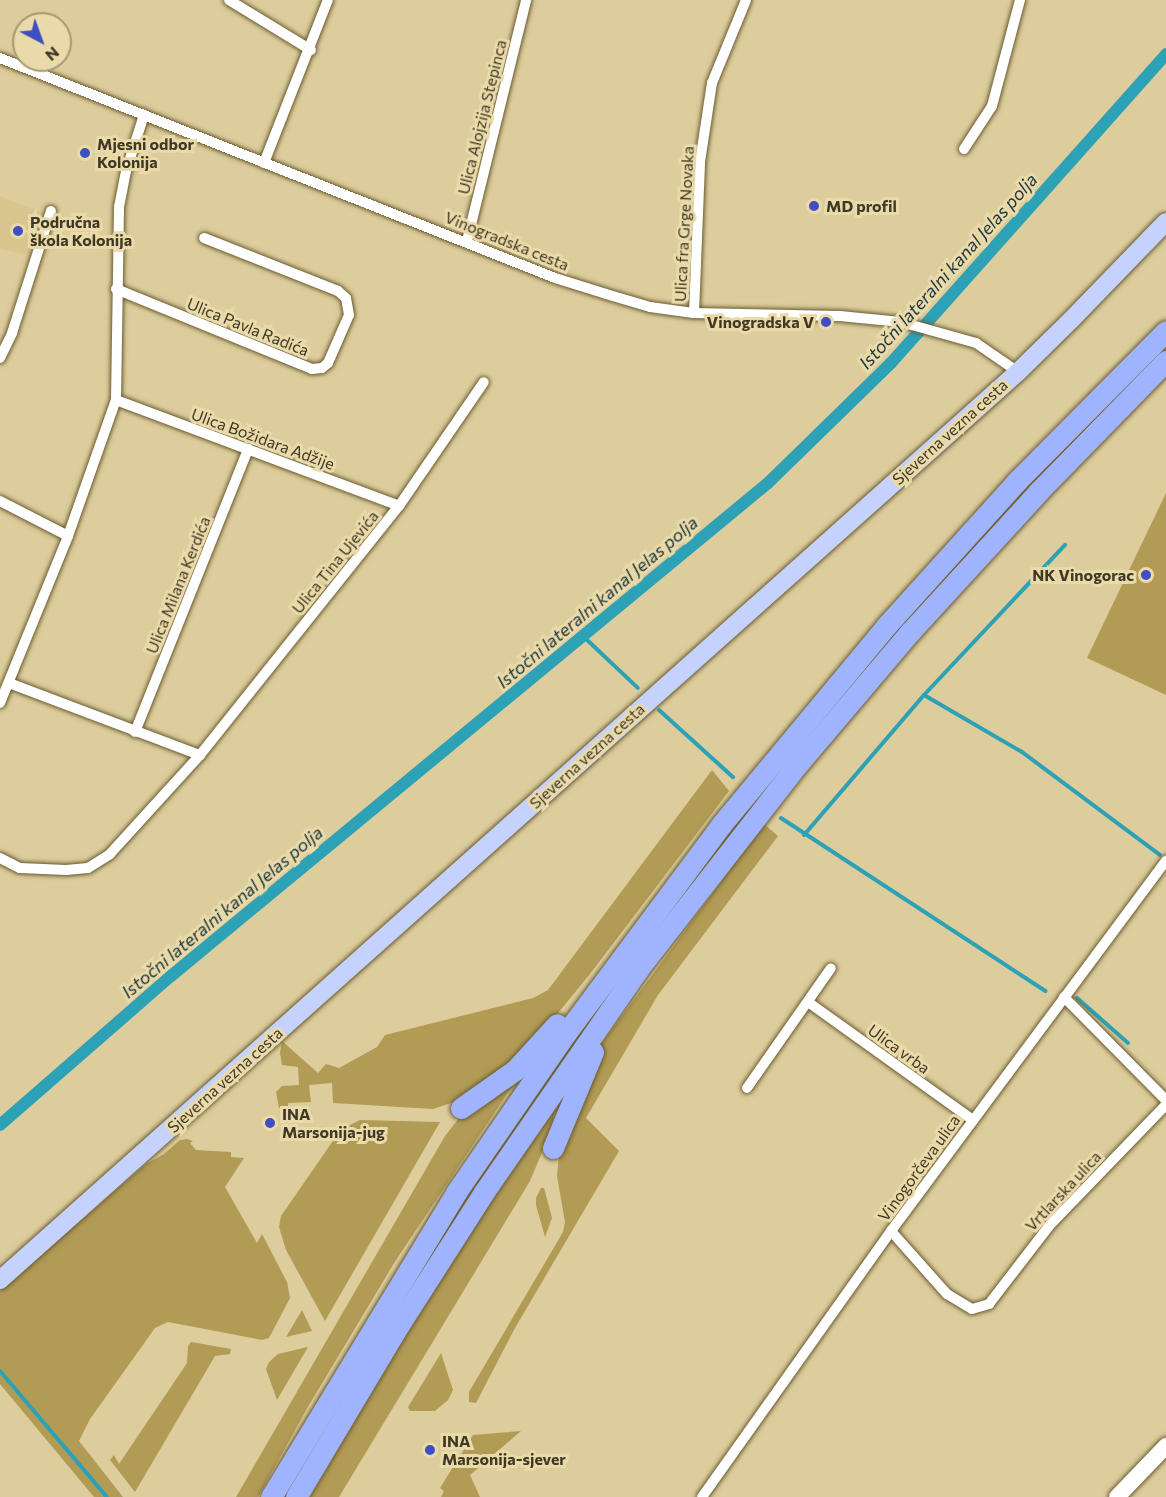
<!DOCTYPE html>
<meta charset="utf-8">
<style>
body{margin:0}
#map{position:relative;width:1166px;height:1497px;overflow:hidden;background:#ddcd9d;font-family:Commissioner,sans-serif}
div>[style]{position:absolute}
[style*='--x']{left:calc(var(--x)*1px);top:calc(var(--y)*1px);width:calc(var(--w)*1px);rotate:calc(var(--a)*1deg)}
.built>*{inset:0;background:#d8c68e}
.green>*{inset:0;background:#b19b55}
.stream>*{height:4px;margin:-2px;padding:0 2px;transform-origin:2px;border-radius:2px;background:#2da1b5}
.canal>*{height:12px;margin:-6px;padding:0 6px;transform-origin:6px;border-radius:6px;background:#2da1b5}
.roads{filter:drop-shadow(0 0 2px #6a5b2f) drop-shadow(0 0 2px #6a5b2f)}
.minor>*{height:10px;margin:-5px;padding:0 5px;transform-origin:5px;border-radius:5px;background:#fff}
.secondary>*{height:16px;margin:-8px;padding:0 8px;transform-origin:8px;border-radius:8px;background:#fff}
.primary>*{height:18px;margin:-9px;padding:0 9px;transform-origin:9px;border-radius:9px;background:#c6d2fe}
.motorway>*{height:21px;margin:-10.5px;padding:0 10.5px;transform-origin:10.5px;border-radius:10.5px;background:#a0b4fe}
.dots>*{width:16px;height:16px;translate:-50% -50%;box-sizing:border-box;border:3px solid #eadaa9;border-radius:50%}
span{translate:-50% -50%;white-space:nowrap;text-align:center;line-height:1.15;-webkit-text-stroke:6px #eadaa9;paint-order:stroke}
.street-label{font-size:16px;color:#3f3825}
.poi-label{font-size:16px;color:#3f3825;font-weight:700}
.left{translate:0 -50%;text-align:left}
.right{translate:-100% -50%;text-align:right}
.water-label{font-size:18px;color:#20393e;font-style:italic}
.north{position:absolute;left:12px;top:12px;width:60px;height:60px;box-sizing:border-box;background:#eadaa9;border:2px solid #a69974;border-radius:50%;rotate:139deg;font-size:16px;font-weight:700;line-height:24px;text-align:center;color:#3f3825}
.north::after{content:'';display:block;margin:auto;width:21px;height:27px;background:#3f4ec2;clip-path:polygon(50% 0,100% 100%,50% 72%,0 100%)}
</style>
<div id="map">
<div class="built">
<div style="clip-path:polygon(0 196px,42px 213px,28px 255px,0 249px)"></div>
</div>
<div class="green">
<div style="clip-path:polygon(1166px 493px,1166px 695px,1087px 658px)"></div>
<div style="clip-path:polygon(712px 770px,729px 791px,590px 974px,540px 1035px,509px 1065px,457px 1101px,433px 1109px,333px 1103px,332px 1083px,309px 1085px,311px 1102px,288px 1103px,288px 1107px,279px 1108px,276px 1092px,282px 1086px,299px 1085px,298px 1067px,282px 1065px,280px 1053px,282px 1041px,318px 1073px,326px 1064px,339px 1068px,377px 1047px,385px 1035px,533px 998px,548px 990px)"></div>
<div style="clip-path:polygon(764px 824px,778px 836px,658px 995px,586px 1118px,619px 1151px,515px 1328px,476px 1403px,469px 1402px,469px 1392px,563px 1232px,565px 1222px,557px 1176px,560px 1144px,599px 1047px)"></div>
<div style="clip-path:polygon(519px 1076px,396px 1260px,309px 1405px,258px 1497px,236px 1497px,445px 1136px,459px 1118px)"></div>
<div style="clip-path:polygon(556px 1104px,551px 1131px,530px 1181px,339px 1497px,310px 1497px,400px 1341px,485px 1207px)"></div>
<div style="clip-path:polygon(360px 1120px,440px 1122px,325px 1321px,286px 1250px,279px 1227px,281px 1216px,335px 1138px,344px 1128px)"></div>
<div style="clip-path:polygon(187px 1139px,193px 1141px,190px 1143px,196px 1150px,231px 1152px,231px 1157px,244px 1158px,225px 1187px,257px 1243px,262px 1234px,287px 1282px,290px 1298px,269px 1338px,262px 1340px,168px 1322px,155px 1328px,90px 1419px,79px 1441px,123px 1497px,94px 1497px,0 1384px,0 1291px,146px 1164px,164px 1154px,180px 1140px)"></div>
<div style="clip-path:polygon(541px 1188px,544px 1188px,552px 1218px,545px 1237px,536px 1205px,536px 1198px)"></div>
<div style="clip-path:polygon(302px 1310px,312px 1331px,286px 1337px)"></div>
<div style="clip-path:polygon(191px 1342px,231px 1349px,230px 1354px,215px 1356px,135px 1492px,110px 1460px,114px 1455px,119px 1464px,187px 1363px,188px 1346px)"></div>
<div style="clip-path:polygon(308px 1347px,277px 1400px,266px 1369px,269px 1362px,278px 1354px)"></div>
<div style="clip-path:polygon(441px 1353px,453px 1390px,448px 1400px,435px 1411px,410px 1411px,408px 1407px)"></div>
<div style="clip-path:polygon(521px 1431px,470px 1475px,480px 1497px,441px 1497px,444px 1491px,440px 1488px,473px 1435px)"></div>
</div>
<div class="stream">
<div style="--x:584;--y:637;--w:74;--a:43.4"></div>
<div style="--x:924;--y:695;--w:113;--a:30.2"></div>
<div style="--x:1022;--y:752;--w:172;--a:36.7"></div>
<div style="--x:659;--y:710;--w:100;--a:42.2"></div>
<div style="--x:781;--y:818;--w:316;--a:33.2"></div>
<div style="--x:804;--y:835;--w:184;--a:-49.4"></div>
<div style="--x:924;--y:695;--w:206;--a:-46.8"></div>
<div style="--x:1077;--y:998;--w:68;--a:41.4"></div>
<div style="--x:0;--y:1371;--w:165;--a:49.7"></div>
</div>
<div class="canal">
<div style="--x:0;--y:1125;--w:227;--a:-41.1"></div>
<div style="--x:171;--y:976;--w:774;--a:-39.55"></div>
<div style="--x:768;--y:483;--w:172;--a:-44.3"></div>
<div style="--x:891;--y:363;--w:414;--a:-48.3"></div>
</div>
<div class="roads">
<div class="minor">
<div style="--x:229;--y:0;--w:96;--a:31.4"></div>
<div style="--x:0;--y:58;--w:597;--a:21.62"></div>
<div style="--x:555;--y:278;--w:53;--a:17.4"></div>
<div style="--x:606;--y:294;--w:46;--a:16.5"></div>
<div style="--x:650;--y:307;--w:44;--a:7.8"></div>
<div style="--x:694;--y:313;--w:146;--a:1.2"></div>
<div style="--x:840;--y:316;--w:61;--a:5.6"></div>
<div style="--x:901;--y:322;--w:78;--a:15.6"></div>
<div style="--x:976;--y:343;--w:51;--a:34.6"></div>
<div style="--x:964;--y:149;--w:51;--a:-56.9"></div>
<div style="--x:992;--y:106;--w:110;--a:-75.2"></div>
<div style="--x:264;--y:163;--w:175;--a:-68.6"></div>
<div style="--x:467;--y:241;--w:248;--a:-76.2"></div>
<div style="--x:116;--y:289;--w:212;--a:22.2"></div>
<div style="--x:312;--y:369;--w:10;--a:-6"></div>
<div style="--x:322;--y:368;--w:8;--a:-40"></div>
<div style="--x:328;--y:363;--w:52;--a:-66.4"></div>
<div style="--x:349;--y:315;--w:17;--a:-100"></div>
<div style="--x:346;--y:298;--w:11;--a:-139"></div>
<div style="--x:338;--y:291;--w:144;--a:-158.4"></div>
<div style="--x:694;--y:313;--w:151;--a:-87.7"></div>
<div style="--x:700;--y:162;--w:80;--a:-81.4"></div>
<div style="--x:712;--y:83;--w:90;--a:-67.7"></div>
<div style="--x:0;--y:358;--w:28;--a:-64"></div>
<div style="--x:12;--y:333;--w:128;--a:-72.3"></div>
<div style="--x:116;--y:400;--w:302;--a:20.5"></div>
<div style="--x:0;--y:501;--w:76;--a:27.2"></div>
<div style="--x:9;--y:683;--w:204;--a:20.7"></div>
<div style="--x:0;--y:703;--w:180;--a:-67.8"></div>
<div style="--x:68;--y:536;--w:144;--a:-70.6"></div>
<div style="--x:116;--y:400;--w:193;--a:-89.1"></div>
<div style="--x:119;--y:207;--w:37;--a:-79"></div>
<div style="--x:126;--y:171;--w:59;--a:-72.2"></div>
<div style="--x:135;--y:732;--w:305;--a:-68.2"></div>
<div style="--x:0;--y:858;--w:22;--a:27"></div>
<div style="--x:20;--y:868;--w:46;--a:2.5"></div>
<div style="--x:66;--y:870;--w:22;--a:-5"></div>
<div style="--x:88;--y:868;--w:26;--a:-32"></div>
<div style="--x:110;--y:854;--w:134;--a:-47.7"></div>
<div style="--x:200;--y:755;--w:319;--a:-51.4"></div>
<div style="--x:399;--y:506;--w:150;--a:-55.6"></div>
<div style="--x:1064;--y:997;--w:145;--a:45.3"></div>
<div style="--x:808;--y:1002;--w:203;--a:35.6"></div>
<div style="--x:747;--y:1088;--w:146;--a:-55"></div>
<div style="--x:891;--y:1231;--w:84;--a:48.4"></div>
<div style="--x:947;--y:1294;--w:29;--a:31"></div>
<div style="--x:972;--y:1309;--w:18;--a:-16"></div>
<div style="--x:989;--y:1304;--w:98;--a:-52.4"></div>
<div style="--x:1049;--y:1226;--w:168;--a:-46"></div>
<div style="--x:702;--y:1497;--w:326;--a:-54.6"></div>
<div style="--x:891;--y:1231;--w:461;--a:-53.4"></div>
</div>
<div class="secondary">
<div style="--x:1117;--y:1497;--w:71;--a:-46.1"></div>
</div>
<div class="primary">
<div style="--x:0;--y:1280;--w:1364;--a:-41.73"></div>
<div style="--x:1018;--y:372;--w:74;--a:-44.5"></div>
<div style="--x:1071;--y:320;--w:136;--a:-45.9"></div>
</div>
<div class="motorway">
<div style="--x:461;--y:1108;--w:66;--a:-35.1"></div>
<div style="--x:515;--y:1070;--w:62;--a:-47.6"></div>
<div style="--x:553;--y:1148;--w:104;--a:-67.4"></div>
<div style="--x:271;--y:1497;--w:358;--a:-58.7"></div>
<div style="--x:457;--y:1191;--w:192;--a:-55.4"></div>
<div style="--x:566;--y:1033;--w:259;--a:-53.3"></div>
<div style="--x:721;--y:825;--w:260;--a:-50.3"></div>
<div style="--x:887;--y:625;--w:194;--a:-47.9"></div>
<div style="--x:1017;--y:481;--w:211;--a:-45.2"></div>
<div style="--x:296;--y:1497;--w:200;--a:-59.1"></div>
<div style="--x:399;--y:1325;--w:158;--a:-57.4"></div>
<div style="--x:484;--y:1192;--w:272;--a:-55.3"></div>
<div style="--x:639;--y:968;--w:259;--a:-52.1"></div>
<div style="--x:798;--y:764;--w:173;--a:-49.7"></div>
<div style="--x:910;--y:632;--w:191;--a:-47.5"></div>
<div style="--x:1039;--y:491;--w:182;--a:-45.7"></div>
</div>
</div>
<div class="dots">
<div style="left:85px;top:153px;background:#3f4ec2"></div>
<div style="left:814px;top:206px;background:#3f4ec2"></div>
<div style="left:18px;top:231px;background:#3f4ec2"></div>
<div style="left:826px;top:322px;background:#3f4ec2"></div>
<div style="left:1146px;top:575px;background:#3f4ec2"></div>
<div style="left:270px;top:1123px;background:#3f4ec2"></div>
<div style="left:430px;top:1450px;background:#3f4ec2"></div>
</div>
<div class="street-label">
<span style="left:482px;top:117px;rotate:-76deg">Ulica Alojzija Stepinca</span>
<span style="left:684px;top:224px;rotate:-87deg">Ulica fra Grge Novaka</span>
<span style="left:507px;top:241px;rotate:22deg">Vinogradska cesta</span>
<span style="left:248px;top:327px;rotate:22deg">Ulica Pavla Radića</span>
<span style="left:950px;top:432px;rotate:-42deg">Sjeverna vezna cesta</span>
<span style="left:263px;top:439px;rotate:20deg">Ulica Božidara Adžije</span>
<span style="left:335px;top:562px;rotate:-51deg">Ulica Tina Ujevića</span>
<span style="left:178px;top:585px;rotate:-68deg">Ulica Milana Kerdića</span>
<span style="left:587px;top:756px;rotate:-42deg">Sjeverna vezna cesta</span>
<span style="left:899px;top:1049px;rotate:36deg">Ulica vrba</span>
<span style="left:225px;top:1080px;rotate:-42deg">Sjeverna vezna cesta</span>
<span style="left:919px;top:1168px;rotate:-54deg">Vinogorčeva ulica</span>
<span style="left:1063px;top:1191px;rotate:-47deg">Vrtlarska ulica</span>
</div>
<div class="poi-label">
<span class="left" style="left:97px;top:153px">Mjesni odbor<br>Kolonija</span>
<span class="left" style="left:826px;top:206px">MD profil</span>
<span class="left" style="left:30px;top:231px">Područna<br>škola Kolonija</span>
<span class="right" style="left:814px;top:322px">Vinogradska V</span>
<span class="right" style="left:1134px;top:575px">NK Vinogorac</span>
<span class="left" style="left:282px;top:1123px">INA<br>Marsonija-jug</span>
<span class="left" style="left:442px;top:1450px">INA<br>Marsonija-sjever</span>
</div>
<div class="water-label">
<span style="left:948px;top:271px;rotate:-48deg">Istočni lateralni kanal Jelas polja</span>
<span style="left:597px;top:602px;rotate:-40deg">Istočni lateralni kanal Jelas polja</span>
<span style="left:222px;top:912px;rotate:-40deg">Istočni lateralni kanal Jelas polja</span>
</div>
<div class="north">N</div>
</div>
